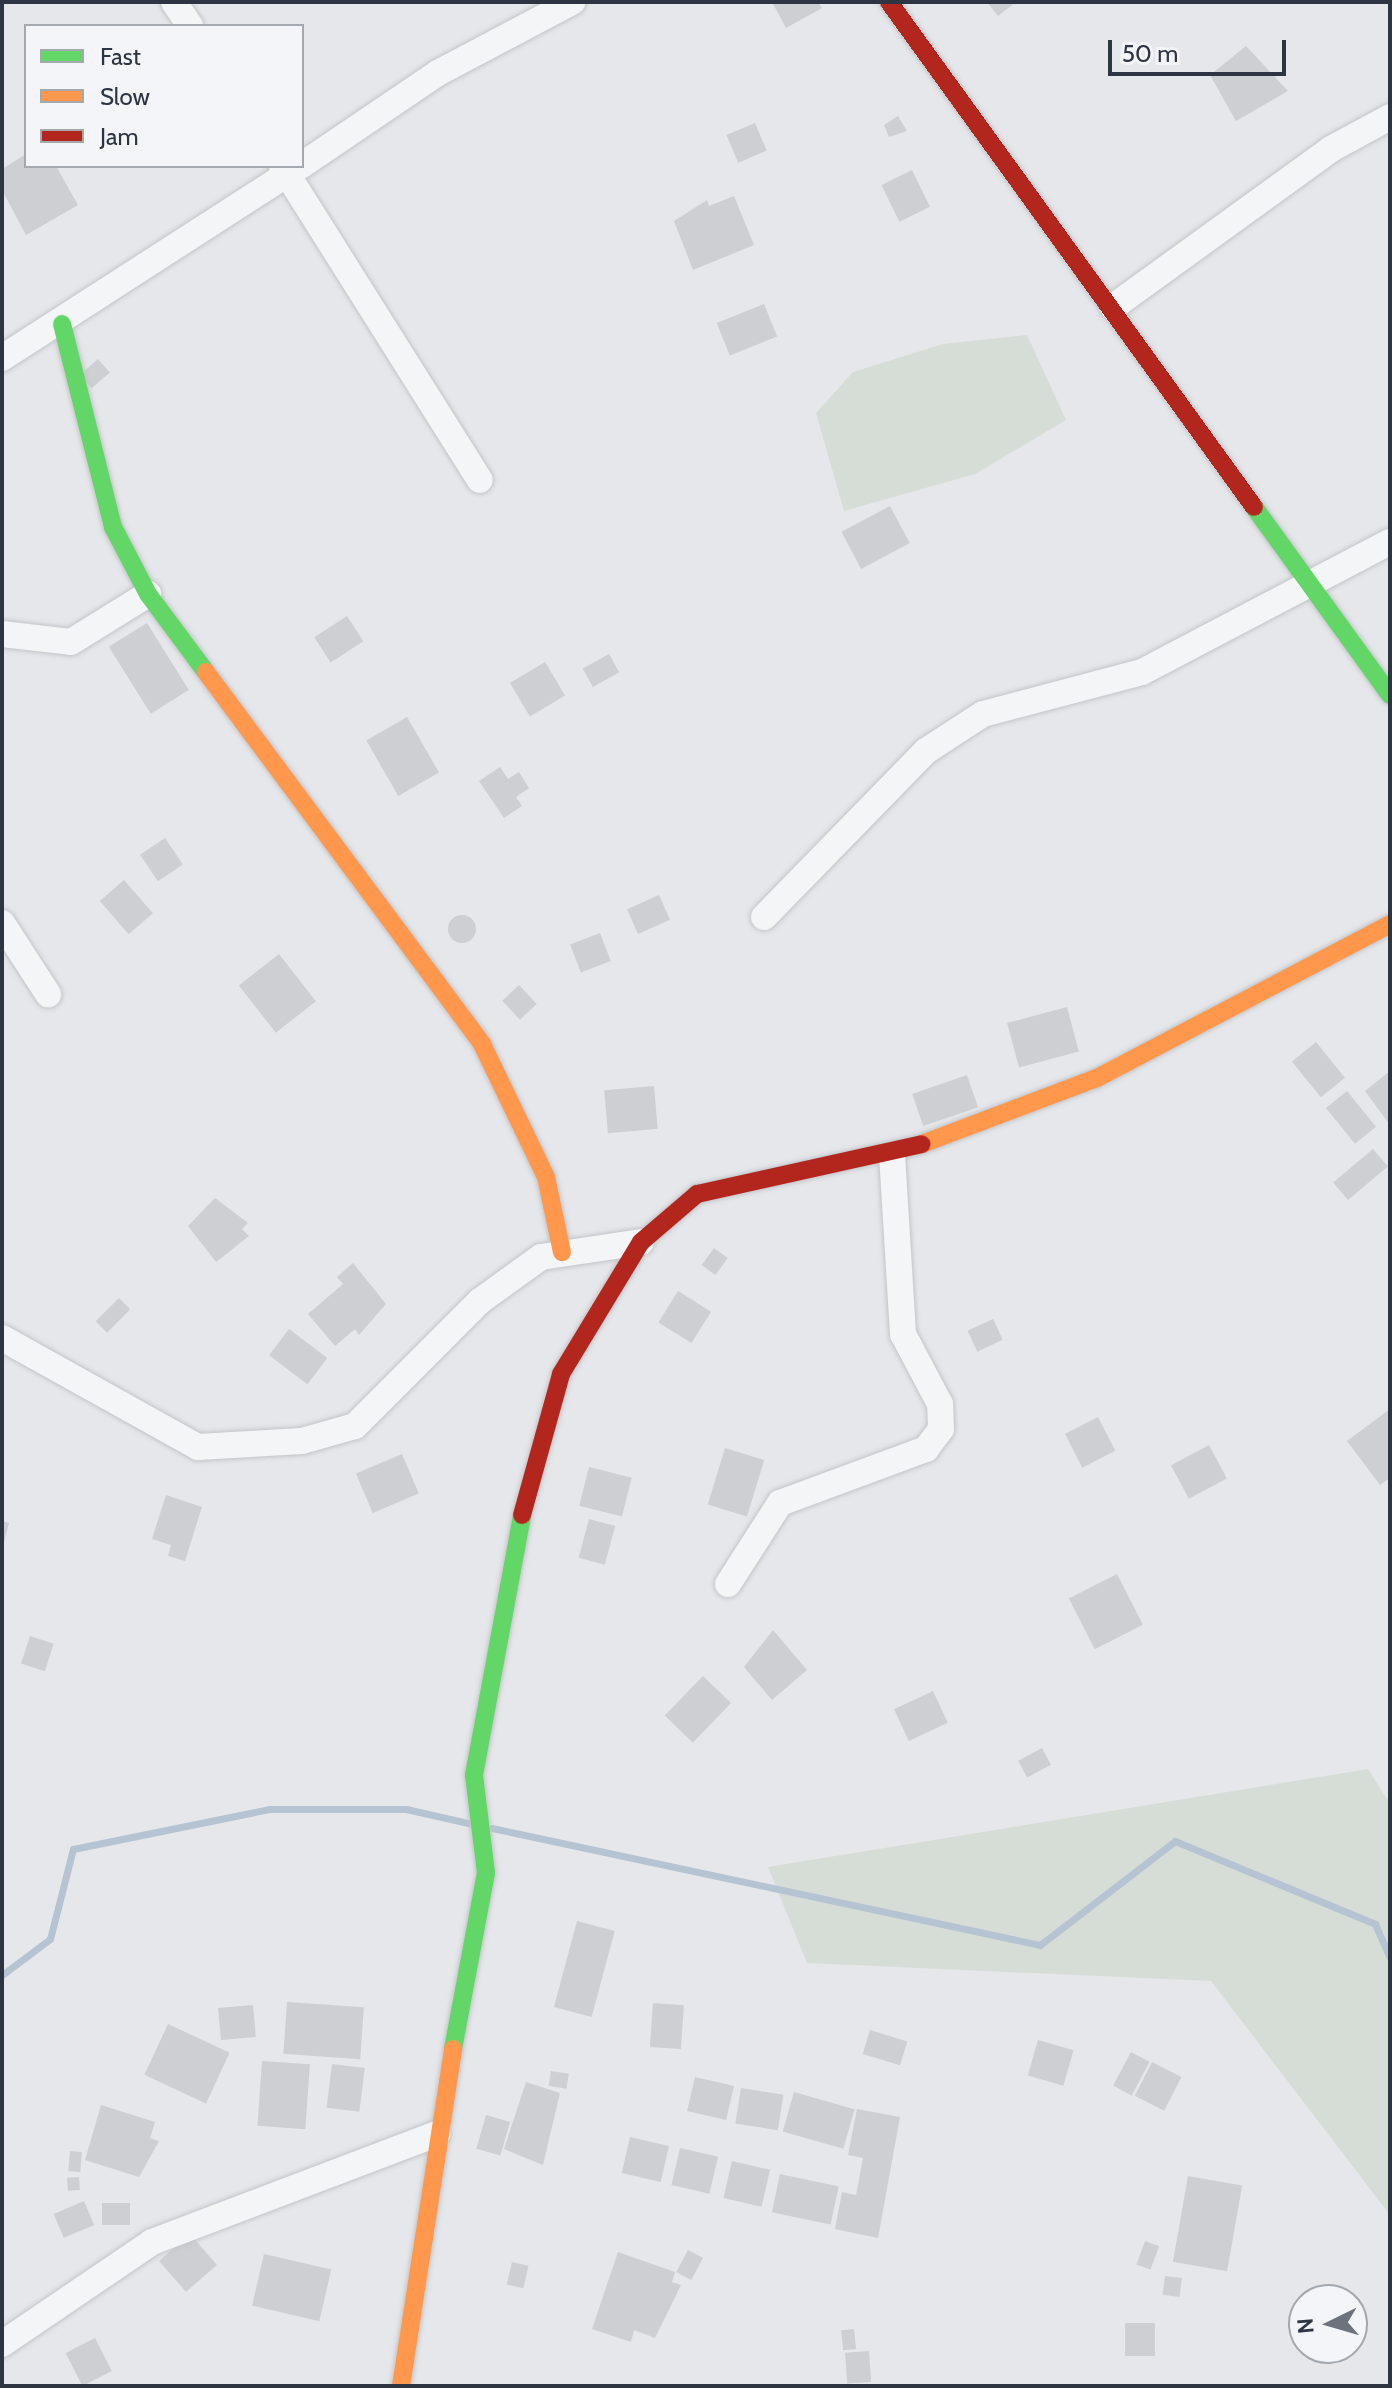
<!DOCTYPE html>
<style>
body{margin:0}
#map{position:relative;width:1392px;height:2388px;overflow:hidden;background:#e5e7ea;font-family:Cabin,sans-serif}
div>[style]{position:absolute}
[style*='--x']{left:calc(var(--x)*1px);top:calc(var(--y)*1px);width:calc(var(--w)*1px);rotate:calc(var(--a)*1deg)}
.green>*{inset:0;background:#d6ddd6}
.stream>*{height:7px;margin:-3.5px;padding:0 3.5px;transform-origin:3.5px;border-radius:3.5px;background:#b6c3d2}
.building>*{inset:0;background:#cdcfd2;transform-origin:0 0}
.round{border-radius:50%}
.roads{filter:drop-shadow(0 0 2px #c3c5c8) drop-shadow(0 0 2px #c3c5c8)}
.street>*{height:26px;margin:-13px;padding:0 13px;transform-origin:13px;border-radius:13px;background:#f4f5f6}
.fast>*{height:18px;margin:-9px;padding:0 9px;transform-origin:9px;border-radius:9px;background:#63d668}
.slow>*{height:18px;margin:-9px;padding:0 9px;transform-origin:9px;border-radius:9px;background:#ff974d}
.jam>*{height:18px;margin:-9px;padding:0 9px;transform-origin:9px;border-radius:9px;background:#b3261e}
span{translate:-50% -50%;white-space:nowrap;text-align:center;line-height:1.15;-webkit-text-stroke:6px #f3f5f8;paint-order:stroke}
.frame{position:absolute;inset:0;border:4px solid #2d3442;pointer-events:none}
.legend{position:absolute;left:24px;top:24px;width:280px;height:144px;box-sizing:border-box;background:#f3f5f8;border:2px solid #a4a8af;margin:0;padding:10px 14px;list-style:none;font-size:24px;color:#2d3442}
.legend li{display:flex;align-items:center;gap:16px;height:40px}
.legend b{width:40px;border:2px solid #a4a8af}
.north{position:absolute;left:1288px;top:2284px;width:80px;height:80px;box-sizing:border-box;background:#f3f5f8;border:2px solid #a4a8af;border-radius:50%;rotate:265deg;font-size:22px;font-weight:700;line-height:32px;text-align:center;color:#2d3442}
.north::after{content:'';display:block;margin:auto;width:28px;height:36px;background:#6d737d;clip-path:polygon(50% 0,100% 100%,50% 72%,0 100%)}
.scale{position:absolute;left:1108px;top:40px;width:178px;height:36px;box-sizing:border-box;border:4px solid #2d3442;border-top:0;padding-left:10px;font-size:24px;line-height:28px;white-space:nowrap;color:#2d3442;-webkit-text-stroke:6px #f3f5f8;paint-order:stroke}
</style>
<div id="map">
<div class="green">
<div style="clip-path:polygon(1027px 335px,1066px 420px,975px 474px,844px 511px,816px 413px,853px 372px,943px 344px)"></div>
<div style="clip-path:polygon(1368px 1769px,1390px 1804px,1390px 2215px,1211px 1981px,807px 1963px,768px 1867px)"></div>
</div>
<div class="stream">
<div style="--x:492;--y:1828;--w:560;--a:12.05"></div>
<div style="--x:1040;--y:1945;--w:170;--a:-37.6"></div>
<div style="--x:1175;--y:1841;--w:217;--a:22.5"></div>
<div style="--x:1375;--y:1924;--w:37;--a:66"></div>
<div style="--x:2;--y:1975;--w:60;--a:-36.9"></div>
<div style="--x:50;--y:1939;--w:93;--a:-75.7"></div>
<div style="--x:73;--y:1849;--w:201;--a:-11.5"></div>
<div style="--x:270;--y:1809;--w:136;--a:0"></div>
<div style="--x:406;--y:1809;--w:64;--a:12.7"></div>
</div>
<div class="building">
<div style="clip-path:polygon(772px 2px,818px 2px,822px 8px,786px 28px)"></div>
<div style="clip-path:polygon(987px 2px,1016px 2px,998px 16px)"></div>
<div style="clip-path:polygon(1246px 46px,1288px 91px,1236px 121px,1210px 75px)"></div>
<div style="clip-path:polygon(898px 116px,907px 131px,889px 137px,884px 125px)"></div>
<div style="left:755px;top:123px;width:30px;height:31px;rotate:67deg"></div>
<div style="clip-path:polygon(26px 154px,26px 166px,56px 166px,78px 205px,26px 235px,2px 190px,2px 169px)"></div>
<div style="left:912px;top:170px;width:41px;height:34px;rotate:64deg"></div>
<div style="clip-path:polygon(734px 196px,754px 245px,693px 270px,674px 221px,707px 200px,709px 206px)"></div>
<div style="left:764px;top:304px;width:35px;height:51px;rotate:68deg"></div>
<div style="left:98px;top:359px;width:18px;height:24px;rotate:49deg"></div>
<div style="left:890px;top:506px;width:42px;height:55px;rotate:62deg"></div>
<div style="left:347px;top:616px;width:30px;height:39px;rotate:57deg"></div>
<div style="left:147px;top:623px;width:79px;height:45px;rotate:58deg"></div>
<div style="left:609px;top:654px;width:21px;height:30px;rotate:61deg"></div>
<div style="left:545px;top:662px;width:39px;height:41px;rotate:59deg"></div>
<div style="left:407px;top:717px;width:64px;height:47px;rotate:60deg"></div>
<div style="clip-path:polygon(500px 767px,508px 779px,519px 772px,529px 788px,516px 797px,522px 806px,504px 818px,479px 781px)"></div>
<div style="left:165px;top:838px;width:32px;height:30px;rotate:56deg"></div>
<div style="left:124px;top:880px;width:44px;height:32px;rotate:49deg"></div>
<div style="left:659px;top:895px;width:27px;height:35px;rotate:66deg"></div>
<div class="round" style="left:448px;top:915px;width:28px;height:28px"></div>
<div style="left:600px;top:933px;width:30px;height:32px;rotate:69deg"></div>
<div style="left:279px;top:954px;width:60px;height:51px;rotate:52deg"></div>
<div style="left:519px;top:985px;width:26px;height:23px;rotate:47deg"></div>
<div style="left:1067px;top:1007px;width:46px;height:62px;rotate:75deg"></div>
<div style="left:1316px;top:1042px;width:46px;height:31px;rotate:51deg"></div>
<div style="clip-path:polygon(1390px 1071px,1390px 1125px,1365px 1091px)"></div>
<div style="left:967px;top:1075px;width:34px;height:58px;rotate:71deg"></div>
<div style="left:654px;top:1086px;width:43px;height:50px;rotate:85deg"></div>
<div style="left:1347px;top:1091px;width:46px;height:27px;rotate:51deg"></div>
<div style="left:1373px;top:1149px;width:23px;height:52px;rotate:50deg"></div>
<div style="clip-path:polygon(215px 1198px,248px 1223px,242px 1229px,249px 1236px,216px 1262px,188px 1226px)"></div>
<div style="left:714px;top:1248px;width:17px;height:21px;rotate:36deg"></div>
<div style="clip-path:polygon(353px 1263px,386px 1304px,359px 1335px,355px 1329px,335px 1346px,308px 1314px,343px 1284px,337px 1277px)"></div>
<div style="left:678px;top:1291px;width:39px;height:37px;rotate:32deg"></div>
<div style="left:119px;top:1298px;width:16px;height:33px;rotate:45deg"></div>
<div style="left:993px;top:1319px;width:23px;height:28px;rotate:65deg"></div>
<div style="left:289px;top:1329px;width:48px;height:33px;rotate:37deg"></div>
<div style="clip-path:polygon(1390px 1409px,1390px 1478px,1380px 1485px,1347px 1441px)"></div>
<div style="left:1098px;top:1417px;width:38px;height:37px;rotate:63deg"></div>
<div style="left:1209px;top:1445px;width:38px;height:43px;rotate:62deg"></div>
<div style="left:725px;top:1448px;width:41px;height:59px;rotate:17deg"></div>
<div style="left:402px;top:1454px;width:43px;height:50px;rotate:67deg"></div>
<div style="left:589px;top:1467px;width:44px;height:40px;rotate:14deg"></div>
<div style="clip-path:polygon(166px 1495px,202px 1507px,185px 1561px,168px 1556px,171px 1545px,152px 1539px)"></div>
<div style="left:589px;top:1519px;width:27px;height:40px;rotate:15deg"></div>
<div style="clip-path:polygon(2px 1521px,9px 1523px,3px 1546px,2px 1546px)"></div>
<div style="left:1117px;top:1574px;width:57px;height:54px;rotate:63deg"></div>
<div style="clip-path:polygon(773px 1630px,807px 1670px,772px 1700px,744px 1667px)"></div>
<div style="left:30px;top:1636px;width:25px;height:29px;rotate:18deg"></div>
<div style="left:703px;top:1676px;width:39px;height:55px;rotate:44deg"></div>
<div style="left:933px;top:1691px;width:35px;height:43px;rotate:65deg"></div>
<div style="left:1042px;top:1748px;width:19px;height:27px;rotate:62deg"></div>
<div style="left:577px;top:1921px;width:39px;height:89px;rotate:15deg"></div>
<div style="left:287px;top:2002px;width:77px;height:52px;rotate:4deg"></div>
<div style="left:653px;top:2003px;width:31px;height:44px;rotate:4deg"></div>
<div style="left:253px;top:2005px;width:32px;height:35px;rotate:85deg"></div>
<div style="left:168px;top:2024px;width:68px;height:56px;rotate:25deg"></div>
<div style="left:870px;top:2030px;width:39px;height:25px;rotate:17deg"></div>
<div style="left:1038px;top:2040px;width:37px;height:37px;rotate:16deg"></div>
<div style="left:1131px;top:2052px;width:21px;height:38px;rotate:28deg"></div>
<div style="left:262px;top:2061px;width:48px;height:65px;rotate:4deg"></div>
<div style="left:1152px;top:2062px;width:33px;height:38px;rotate:27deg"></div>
<div style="left:332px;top:2064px;width:33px;height:44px;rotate:7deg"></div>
<div style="left:551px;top:2071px;width:18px;height:15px;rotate:9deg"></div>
<div style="left:695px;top:2077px;width:40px;height:35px;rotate:13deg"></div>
<div style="clip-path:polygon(526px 2082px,560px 2093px,543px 2165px,504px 2149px)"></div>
<div style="left:741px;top:2088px;width:43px;height:36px;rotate:9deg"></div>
<div style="left:794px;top:2092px;width:63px;height:41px;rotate:16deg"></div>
<div style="clip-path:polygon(101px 2105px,155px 2122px,150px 2138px,159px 2141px,139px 2177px,85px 2160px)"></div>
<div style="clip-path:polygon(857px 2109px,900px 2117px,878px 2238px,835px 2229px,842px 2192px,856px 2195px,863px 2158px,848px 2155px)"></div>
<div style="left:486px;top:2115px;width:25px;height:35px;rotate:16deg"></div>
<div style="left:630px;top:2137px;width:40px;height:37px;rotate:13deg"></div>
<div style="left:680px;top:2148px;width:39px;height:38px;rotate:13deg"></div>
<div style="left:70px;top:2151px;width:12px;height:20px;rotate:5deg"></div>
<div style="left:732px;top:2161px;width:39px;height:38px;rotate:13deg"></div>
<div style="left:780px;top:2174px;width:60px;height:39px;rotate:12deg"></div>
<div style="left:1188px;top:2176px;width:55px;height:87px;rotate:10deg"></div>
<div style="left:79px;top:2177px;width:13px;height:12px;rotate:86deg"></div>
<div style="left:84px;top:2201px;width:26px;height:33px;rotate:67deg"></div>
<div style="left:102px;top:2203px;width:28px;height:22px"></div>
<div style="left:190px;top:2234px;width:41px;height:41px;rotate:49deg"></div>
<div style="left:1145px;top:2241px;width:15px;height:25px;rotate:20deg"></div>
<div style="left:688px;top:2250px;width:17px;height:25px;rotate:28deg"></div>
<div style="clip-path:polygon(618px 2252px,675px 2272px,672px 2282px,681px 2285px,655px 2338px,634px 2330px,631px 2342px,592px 2329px)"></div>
<div style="left:264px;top:2254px;width:69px;height:53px;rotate:13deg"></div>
<div style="left:512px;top:2262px;width:17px;height:23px;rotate:13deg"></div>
<div style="left:1165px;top:2276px;width:17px;height:19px;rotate:7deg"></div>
<div style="left:1125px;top:2323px;width:30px;height:33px"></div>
<div style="left:854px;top:2329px;width:20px;height:13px;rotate:84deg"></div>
<div style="left:95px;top:2338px;width:37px;height:33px;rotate:63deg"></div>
<div style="left:869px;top:2351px;width:31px;height:24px;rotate:86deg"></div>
</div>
<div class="roads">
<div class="street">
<div style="--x:174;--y:2;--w:29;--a:56"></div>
<div style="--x:302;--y:165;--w:164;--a:-34.1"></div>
<div style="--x:438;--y:73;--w:152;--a:-27.9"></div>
<div style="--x:282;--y:166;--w:371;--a:57.8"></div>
<div style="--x:1113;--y:307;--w:269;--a:-35.9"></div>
<div style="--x:1331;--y:149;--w:67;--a:-28.5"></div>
<div style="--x:2;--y:358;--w:354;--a:-32.8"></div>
<div style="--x:2;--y:634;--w:69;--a:6.6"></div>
<div style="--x:71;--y:642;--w:91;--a:-31.9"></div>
<div style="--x:764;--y:917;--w:232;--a:-45.7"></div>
<div style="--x:926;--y:751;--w:68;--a:-33"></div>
<div style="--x:983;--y:714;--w:164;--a:-14.8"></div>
<div style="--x:1142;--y:672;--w:280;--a:-27.7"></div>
<div style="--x:2;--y:923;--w:85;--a:57.1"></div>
<div style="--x:2;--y:1338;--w:224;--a:29.1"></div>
<div style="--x:198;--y:1447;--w:104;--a:-3.3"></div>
<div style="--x:302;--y:1441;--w:55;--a:-15.8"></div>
<div style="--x:355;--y:1426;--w:177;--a:-45"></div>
<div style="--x:480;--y:1301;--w:75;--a:-35.8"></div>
<div style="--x:541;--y:1257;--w:101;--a:-8.5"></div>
<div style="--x:728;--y:1584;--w:96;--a:-57.3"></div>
<div style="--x:780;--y:1503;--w:156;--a:-20.3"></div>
<div style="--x:926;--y:1449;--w:25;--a:-53"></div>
<div style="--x:941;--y:1429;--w:25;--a:-92"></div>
<div style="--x:940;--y:1404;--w:79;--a:-117.9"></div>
<div style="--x:903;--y:1334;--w:179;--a:-93.5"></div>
<div style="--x:2;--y:2344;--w:181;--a:-34.2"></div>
<div style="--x:152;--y:2242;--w:305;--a:-20.8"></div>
</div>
<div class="fast">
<div style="--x:62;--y:324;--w:209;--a:75.9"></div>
<div style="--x:113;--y:527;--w:76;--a:62.4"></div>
<div style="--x:148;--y:594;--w:97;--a:53.4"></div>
<div style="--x:1254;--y:507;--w:232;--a:54.1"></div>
<div style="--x:453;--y:2049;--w:179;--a:-79.4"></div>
<div style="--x:486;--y:1873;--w:99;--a:-97"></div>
<div style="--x:474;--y:1775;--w:264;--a:-79.5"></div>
</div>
<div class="slow">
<div style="--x:206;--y:672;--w:463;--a:53.4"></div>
<div style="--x:482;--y:1044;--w:148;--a:64.3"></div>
<div style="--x:546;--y:1177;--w:77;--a:78"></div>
<div style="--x:922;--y:1144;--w:187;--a:-20.7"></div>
<div style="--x:1097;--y:1078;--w:331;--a:-27.7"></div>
<div style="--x:401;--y:2386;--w:341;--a:-81.2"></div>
</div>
<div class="jam">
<div style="--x:889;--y:2;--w:623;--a:54.14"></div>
<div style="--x:522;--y:1515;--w:146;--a:-74.5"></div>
<div style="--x:561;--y:1374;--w:154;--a:-58.8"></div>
<div style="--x:641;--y:1242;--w:74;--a:-40.6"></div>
<div style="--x:697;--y:1194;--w:230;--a:-12.5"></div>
</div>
</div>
<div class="frame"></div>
<ul class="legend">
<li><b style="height:10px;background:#63d668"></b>Fast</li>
<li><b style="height:10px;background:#ff974d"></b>Slow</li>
<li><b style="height:10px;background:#b3261e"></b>Jam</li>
</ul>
<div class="north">N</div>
<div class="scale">50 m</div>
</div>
